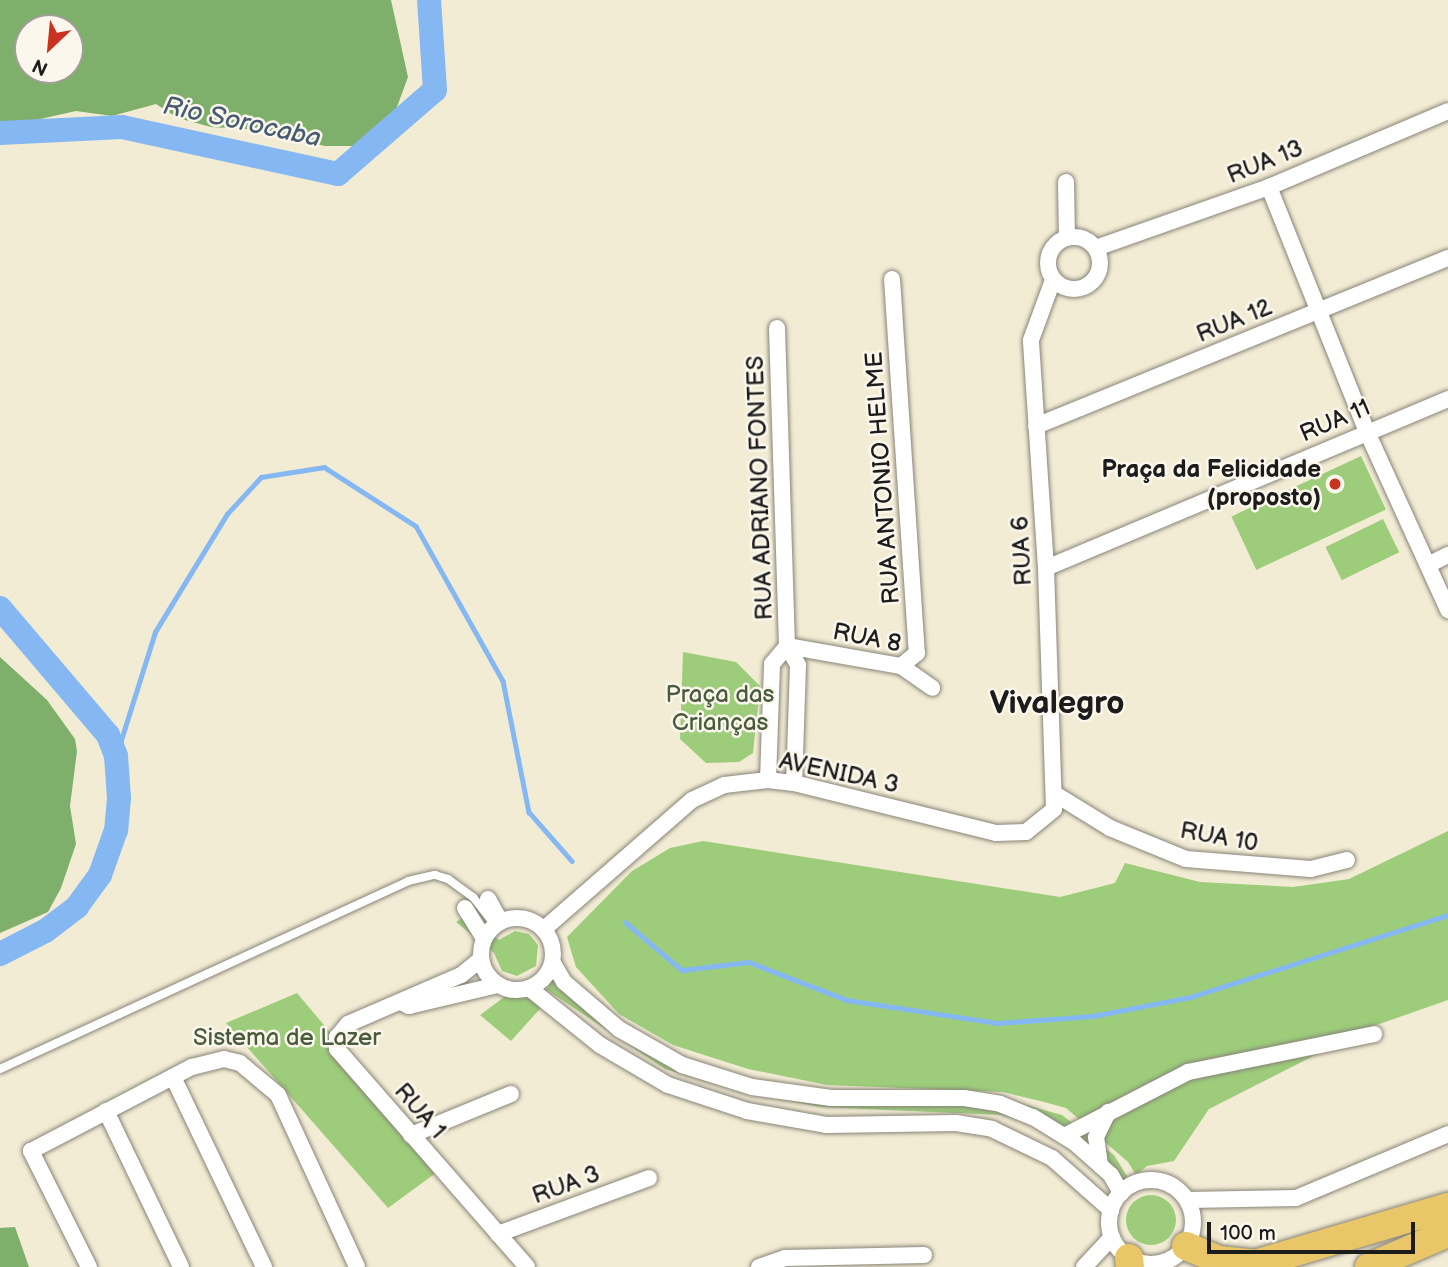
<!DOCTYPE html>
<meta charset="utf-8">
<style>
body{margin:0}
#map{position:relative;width:1448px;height:1267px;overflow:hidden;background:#f3ecd5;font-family:"Balsamiq Sans",sans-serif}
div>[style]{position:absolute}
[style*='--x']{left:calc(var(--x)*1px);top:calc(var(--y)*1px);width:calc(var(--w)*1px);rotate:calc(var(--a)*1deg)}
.green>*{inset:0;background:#9dcd7b;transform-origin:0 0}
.round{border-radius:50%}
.forest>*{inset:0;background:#7eb06b}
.stream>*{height:4.5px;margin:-2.25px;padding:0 2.25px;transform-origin:2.25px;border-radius:2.25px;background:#85b8f2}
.river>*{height:24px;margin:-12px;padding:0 12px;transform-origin:12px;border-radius:12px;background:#85b8f2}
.roads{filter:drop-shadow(0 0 2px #888478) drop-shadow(0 0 2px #888478)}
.lane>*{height:8px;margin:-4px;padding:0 4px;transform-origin:4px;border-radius:4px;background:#fff}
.street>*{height:16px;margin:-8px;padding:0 8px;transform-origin:8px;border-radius:8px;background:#fff}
.street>.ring{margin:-8px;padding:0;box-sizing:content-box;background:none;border:16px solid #fff;border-radius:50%}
.highway>*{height:28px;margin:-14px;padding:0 14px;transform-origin:14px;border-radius:14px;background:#e9c769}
.dots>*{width:19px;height:19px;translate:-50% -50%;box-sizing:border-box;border:4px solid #fbf7ec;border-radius:50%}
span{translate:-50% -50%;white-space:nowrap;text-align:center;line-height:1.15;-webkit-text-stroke:5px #fbf7ec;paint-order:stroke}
.street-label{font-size:24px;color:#1c1c1c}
.poi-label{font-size:24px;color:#1c1c1c;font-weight:700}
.right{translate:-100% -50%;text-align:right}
.park-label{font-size:24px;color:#495a3d}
.water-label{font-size:26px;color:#465a72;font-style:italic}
.district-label{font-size:32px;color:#1c1c1c;font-weight:700}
.north{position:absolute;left:14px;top:14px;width:70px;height:70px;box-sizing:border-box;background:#fbf7ec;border:2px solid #a29f99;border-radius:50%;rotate:206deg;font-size:19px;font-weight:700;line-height:28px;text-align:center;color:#1c1c1c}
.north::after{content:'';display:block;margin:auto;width:24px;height:32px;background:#c8321e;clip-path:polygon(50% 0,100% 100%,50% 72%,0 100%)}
.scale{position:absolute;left:1207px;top:1222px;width:208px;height:32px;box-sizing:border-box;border:4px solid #1c1c1c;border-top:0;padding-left:9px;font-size:21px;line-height:24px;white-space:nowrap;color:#1c1c1c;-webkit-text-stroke:5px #fbf7ec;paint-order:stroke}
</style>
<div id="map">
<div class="green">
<div style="left:1361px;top:456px;width:59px;height:143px;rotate:65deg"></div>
<div style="left:1383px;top:519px;width:37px;height:64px;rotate:64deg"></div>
<div style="clip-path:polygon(683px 652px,736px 662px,760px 686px,753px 753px,739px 762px,706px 763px,680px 739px)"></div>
<div style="clip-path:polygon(1448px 831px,1448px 1000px,1371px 1027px,1209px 1109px,1174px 1161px,1147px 1166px,1136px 1175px,1128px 1162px,1066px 1108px,1044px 1102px,1003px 1092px,827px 1085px,748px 1069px,673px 1045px,619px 1014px,576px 967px,567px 937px,632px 871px,670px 848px,703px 841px,1060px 897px,1115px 883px,1125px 863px,1200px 882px,1293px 887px,1349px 879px)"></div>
<div style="clip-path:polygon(468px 914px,499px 940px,515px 931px,529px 934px,538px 945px,536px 966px,517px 976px,502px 971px,494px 953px,456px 922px)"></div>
<div style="clip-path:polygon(554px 975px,617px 1022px,672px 1054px,746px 1078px,828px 1093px,1008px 1100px,1062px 1115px,1114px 1155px,1130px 1181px,1123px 1192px,1056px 1130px,1001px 1115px,820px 1107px,741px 1092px,665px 1069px,547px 990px)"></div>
<div style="clip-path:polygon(511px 992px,547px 1001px,511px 1041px,480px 1015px)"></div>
<div style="clip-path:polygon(297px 993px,444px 1167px,388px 1208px,226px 1023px)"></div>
<div class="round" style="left:1126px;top:1195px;width:50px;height:50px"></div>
</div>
<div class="forest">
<div style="clip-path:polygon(evenodd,0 0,391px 0,408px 77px,390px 126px,363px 146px,325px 146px,246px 129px,211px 127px,178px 118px,156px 104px,112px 116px,76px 111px,0 128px,0 0,70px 28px,70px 70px,28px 70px,28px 28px,70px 28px)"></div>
<div style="clip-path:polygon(0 657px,47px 700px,75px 739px,77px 751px,70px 806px,76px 844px,61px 888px,48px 912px,0 933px)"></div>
<div style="clip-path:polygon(15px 1227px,29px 1267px,0 1267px,0 1228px)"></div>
</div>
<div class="stream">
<div style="--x:116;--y:756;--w:130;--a:-72.5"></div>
<div style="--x:155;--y:632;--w:138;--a:-58.6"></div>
<div style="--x:227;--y:514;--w:50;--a:-47.4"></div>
<div style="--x:261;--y:477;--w:64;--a:-9"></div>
<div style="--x:324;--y:467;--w:109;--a:32.7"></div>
<div style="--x:416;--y:526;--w:178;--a:60.7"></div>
<div style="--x:503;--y:681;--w:134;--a:78.8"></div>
<div style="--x:529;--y:812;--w:65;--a:48.7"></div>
<div style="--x:625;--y:922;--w:75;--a:40.1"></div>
<div style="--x:682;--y:970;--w:67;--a:-6.8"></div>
<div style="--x:749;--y:962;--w:105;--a:21.2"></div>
<div style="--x:847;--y:1000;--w:152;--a:8.7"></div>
<div style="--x:997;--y:1023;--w:96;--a:-4.2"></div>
<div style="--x:1093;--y:1016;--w:100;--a:-11"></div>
<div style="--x:1191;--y:997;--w:270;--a:-17.7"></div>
</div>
<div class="river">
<div style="--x:0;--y:133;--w:122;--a:-2.8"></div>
<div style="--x:122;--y:127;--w:221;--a:12.3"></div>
<div style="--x:338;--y:174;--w:128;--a:-40.9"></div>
<div style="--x:435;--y:90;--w:90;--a:-93.8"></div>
<div style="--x:0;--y:608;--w:167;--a:49.6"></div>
<div style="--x:108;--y:735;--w:22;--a:69"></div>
<div style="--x:116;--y:756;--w:42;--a:85.9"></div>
<div style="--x:119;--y:798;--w:32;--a:95"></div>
<div style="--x:116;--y:830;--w:48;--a:109.6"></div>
<div style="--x:100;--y:875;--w:39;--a:126"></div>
<div style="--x:77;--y:907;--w:40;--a:143"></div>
<div style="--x:45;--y:931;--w:51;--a:152.9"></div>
</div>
<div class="roads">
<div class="lane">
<div style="--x:0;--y:1069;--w:449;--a:-24.7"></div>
<div style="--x:408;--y:881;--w:28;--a:-13"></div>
<div style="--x:435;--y:875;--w:14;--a:17"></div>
<div style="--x:448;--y:879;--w:31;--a:36"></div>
<div style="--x:473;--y:897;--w:36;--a:52"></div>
</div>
<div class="street">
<div style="--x:1066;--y:182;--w:56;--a:89"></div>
<div style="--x:1269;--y:187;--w:264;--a:68.2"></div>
<div style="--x:1367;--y:432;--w:196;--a:65.5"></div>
<div class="ring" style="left:1048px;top:237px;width:36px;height:36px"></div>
<div style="--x:1096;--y:248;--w:183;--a:-19.4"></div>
<div style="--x:1269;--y:187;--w:194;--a:-23"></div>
<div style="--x:892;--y:279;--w:375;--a:86.2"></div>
<div style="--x:917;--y:653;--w:21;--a:141"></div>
<div style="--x:777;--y:328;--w:318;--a:88.2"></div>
<div style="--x:787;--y:646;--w:22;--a:60"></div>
<div style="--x:798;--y:665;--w:118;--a:91.9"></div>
<div style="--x:1036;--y:426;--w:445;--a:-22.2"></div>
<div style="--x:1428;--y:565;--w:22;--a:-27"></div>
<div style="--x:1046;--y:568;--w:436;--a:-22.8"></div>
<div style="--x:787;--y:646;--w:116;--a:10"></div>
<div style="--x:901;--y:666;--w:38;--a:35"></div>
<div style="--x:768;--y:780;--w:116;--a:-88"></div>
<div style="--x:772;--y:664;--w:23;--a:-50"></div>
<div style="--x:1055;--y:794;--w:65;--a:31.7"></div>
<div style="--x:1110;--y:828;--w:82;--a:22.2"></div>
<div style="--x:1186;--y:859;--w:125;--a:4.6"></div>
<div style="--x:1311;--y:869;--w:37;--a:-14"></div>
<div style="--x:488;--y:899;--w:25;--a:61"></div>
<div style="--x:465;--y:908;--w:36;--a:58"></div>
<div class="ring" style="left:481px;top:918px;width:56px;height:56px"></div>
<div style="--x:544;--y:929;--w:196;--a:-41.1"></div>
<div style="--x:692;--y:800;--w:35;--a:-25"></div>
<div style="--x:724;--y:785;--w:44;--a:-6.5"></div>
<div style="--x:768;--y:780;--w:26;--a:7"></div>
<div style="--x:794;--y:783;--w:208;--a:13.9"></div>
<div style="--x:996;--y:833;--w:30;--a:-2"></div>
<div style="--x:1026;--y:832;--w:36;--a:-39"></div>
<div style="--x:1054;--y:809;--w:241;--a:-91.9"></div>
<div style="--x:1046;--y:568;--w:228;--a:-93.8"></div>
<div style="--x:1031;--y:340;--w:64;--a:-69.9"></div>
<div style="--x:481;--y:959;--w:26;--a:141"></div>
<div style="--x:461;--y:975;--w:123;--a:156.6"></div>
<div style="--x:348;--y:1024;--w:17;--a:130"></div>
<div style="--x:337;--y:1037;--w:12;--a:90"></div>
<div style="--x:337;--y:1049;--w:289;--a:48.9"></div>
<div style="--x:553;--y:963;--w:22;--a:60"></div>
<div style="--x:564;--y:982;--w:72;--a:40.5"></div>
<div style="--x:619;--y:1029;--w:73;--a:29.7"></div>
<div style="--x:682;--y:1065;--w:73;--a:17.4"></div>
<div style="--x:752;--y:1087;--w:80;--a:7.9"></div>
<div style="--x:831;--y:1098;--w:133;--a:0"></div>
<div style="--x:964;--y:1098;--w:36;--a:9"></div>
<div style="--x:1000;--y:1104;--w:35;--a:22"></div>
<div style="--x:1033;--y:1117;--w:49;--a:31.8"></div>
<div style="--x:1075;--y:1143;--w:48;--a:41.6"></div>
<div style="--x:1111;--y:1175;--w:21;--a:61"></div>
<div style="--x:529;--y:988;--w:91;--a:38.8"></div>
<div style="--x:600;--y:1045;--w:79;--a:30.5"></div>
<div style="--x:668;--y:1085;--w:83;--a:18.2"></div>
<div style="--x:747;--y:1111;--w:80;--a:10"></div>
<div style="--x:826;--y:1125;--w:130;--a:-0.9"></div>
<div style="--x:956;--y:1123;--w:36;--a:9"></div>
<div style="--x:992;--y:1129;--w:67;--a:25.8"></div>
<div style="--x:1052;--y:1158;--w:79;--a:41.4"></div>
<div style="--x:401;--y:1002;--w:9;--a:27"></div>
<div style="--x:409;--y:1006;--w:91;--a:-13.3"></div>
<div style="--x:173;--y:1077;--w:211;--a:64.4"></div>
<div style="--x:106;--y:1111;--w:173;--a:64.3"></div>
<div style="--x:411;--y:1135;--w:108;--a:-22.3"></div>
<div style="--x:1064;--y:1136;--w:140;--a:-27.3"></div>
<div style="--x:1188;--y:1072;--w:190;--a:-11.5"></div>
<div style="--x:1100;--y:1165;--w:28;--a:-98"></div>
<div style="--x:1096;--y:1137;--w:28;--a:-64"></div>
<div class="ring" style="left:1109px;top:1180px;width:68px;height:68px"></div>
<div style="--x:1188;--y:1200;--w:108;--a:-1.1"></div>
<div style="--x:1296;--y:1198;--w:165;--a:-22.8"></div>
<div style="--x:498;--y:1234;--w:161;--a:-20.3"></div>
<div style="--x:89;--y:1267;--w:130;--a:-116.6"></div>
<div style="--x:31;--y:1151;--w:182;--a:-27.6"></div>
<div style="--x:192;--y:1067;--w:33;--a:-14"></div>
<div style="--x:224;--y:1059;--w:16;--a:14"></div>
<div style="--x:240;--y:1063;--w:50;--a:40.1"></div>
<div style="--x:278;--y:1095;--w:189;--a:65.3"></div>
<div style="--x:759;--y:1267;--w:28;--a:-19"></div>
<div style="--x:785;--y:1258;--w:139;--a:-1.2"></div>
<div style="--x:1084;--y:1267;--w:41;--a:-47"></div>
</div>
<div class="highway">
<div style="--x:1186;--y:1246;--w:36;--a:23"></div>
<div style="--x:1219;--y:1260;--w:36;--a:6"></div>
<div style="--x:1255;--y:1264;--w:201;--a:-16.5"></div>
<div style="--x:1129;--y:1258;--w:9;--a:84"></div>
<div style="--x:1369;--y:1267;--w:86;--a:-23.3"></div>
</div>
</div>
<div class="dots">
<div style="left:1335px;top:484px;background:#c8321e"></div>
</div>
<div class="street-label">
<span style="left:1265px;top:162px;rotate:-22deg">RUA 13</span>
<span style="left:1234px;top:321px;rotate:-22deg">RUA 12</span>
<span style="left:1335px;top:421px;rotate:-23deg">RUA 11</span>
<span style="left:883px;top:478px;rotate:-94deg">RUA ANTONIO HELME</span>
<span style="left:760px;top:488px;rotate:-92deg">RUA ADRIANO FONTES</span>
<span style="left:1022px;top:551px;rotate:-93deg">RUA 6</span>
<span style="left:867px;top:638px;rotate:11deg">RUA 8</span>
<span style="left:839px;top:773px;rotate:12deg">AVENIDA 3</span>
<span style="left:1219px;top:837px;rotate:10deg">RUA 10</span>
<span style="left:420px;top:1111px;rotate:49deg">RUA 1</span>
<span style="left:566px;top:1185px;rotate:-20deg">RUA 3</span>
</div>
<div class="poi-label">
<span class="right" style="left:1321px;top:484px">Praça da Felicidade<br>(proposto)</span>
</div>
<div class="park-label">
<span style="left:720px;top:709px">Praça das<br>Crianças</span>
<span style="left:287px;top:1038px">Sistema de Lazer</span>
</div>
<div class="water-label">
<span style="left:242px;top:123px;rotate:12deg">Rio Sorocaba</span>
</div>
<div class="district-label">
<span style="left:1057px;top:704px">Vivalegro</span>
</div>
<div class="north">N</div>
<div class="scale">100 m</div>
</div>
